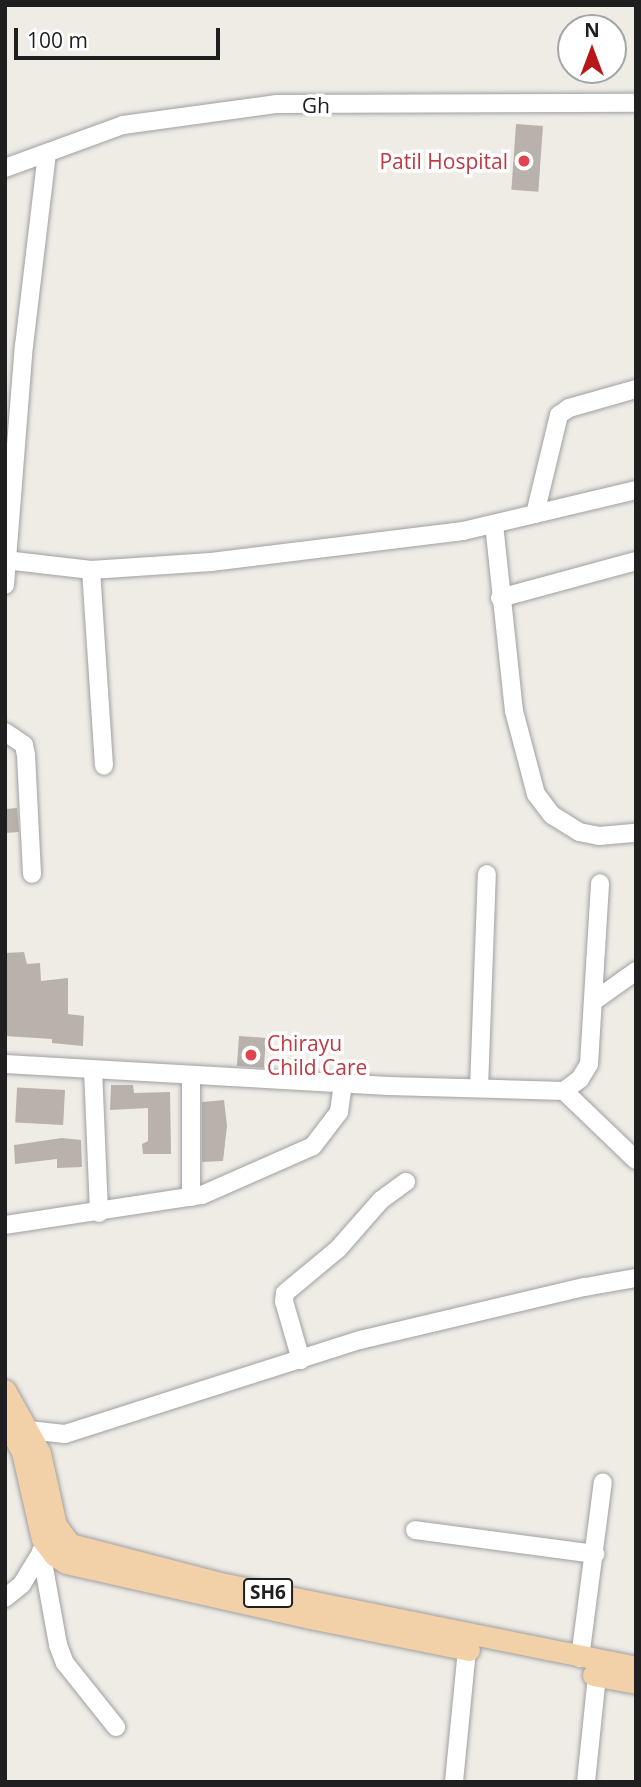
<!DOCTYPE html>
<style>
body{margin:0}
#map{position:relative;width:641px;height:1787px;overflow:hidden;background:#efece6;font-family:"Open Sans",sans-serif}
div>[style]{position:absolute}
[style*='--x']{left:calc(var(--x)*1px);top:calc(var(--y)*1px);width:calc(var(--w)*1px);rotate:calc(var(--a)*1deg)}
.building>*{inset:0;background:#b8b1ac;transform-origin:0 0}
.roads{filter:drop-shadow(0 0 2px #a0a0a0) drop-shadow(0 0 2px #a0a0a0)}
.minor>*{height:18px;margin:-9px;padding:0 9px;transform-origin:9px;border-radius:9px;background:#fff}
.major>*{height:21px;margin:-10.5px;padding:0 10.5px;transform-origin:10.5px;border-radius:10.5px;background:#f2d1a8}
.dots>*{width:19px;height:19px;translate:-50% -50%;box-sizing:border-box;border:4px solid #fff;border-radius:50%}
span{translate:-50% -50%;white-space:nowrap;text-align:center;line-height:1.15;-webkit-text-stroke:7px #fff;paint-order:stroke}
.shield-label span{padding:2px 5px;background:#fff;border:2px solid;border-radius:5px;-webkit-text-stroke-width:0}
.shield-label{font-size:19px;color:#1f1f1f;font-weight:700}
.street-label{font-size:21px;color:#1f1f1f}
.health-label{font-size:21px;color:#be3a42}
.right{translate:-100% -50%;text-align:right}
.left{translate:0 -50%;text-align:left}
.frame{position:absolute;inset:0;border:7px solid #1f1f1f;pointer-events:none}
.north{position:absolute;left:557px;top:14px;width:70px;height:70px;box-sizing:border-box;background:#fff;border:2px solid #a5a5a5;border-radius:50%;rotate:0deg;font-size:19px;font-weight:700;line-height:28px;text-align:center;color:#1f1f1f}
.north::after{content:'';display:block;margin:auto;width:24px;height:32px;background:#b81619;clip-path:polygon(50% 0,100% 100%,50% 72%,0 100%)}
.scale{position:absolute;left:14px;top:28px;width:206px;height:32px;box-sizing:border-box;border:4px solid #1f1f1f;border-top:0;padding-left:9px;font-size:21px;line-height:24px;white-space:nowrap;color:#1f1f1f;-webkit-text-stroke:5px #fff;paint-order:stroke}
</style>
<div id="map">
<div class="building">
<div style="left:516px;top:124px;width:27px;height:66px;rotate:4deg"></div>
<div style="clip-path:polygon(17px 808px,19px 832px,5px 833px,5px 809px)"></div>
<div style="clip-path:polygon(24px 952px,27px 964px,40px 963px,41px 981px,68px 978px,68px 1014px,84px 1016px,83px 1046px,52px 1043px,52px 1039px,5px 1036px,5px 953px)"></div>
<div style="left:239px;top:1036px;width:27px;height:30px;rotate:4deg"></div>
<div style="clip-path:polygon(111px 1085px,133px 1085px,134px 1093px,170px 1092px,171px 1154px,143px 1154px,142px 1144px,148px 1141px,148px 1108px,110px 1110px)"></div>
<div style="left:65px;top:1090px;width:35px;height:48px;rotate:93deg"></div>
<div style="clip-path:polygon(224px 1100px,227px 1126px,223px 1161px,202px 1162px,202px 1102px)"></div>
<div style="clip-path:polygon(62px 1138px,81px 1140px,82px 1167px,57px 1168px,57px 1159px,15px 1164px,14px 1145px)"></div>
</div>
<div class="roads">
<div class="minor">
<div style="--x:5;--y:168;--w:126;--a:-20"></div>
<div style="--x:123;--y:125;--w:154;--a:-7.8"></div>
<div style="--x:276;--y:104;--w:360;--a:-0.2"></div>
<div style="--x:535;--y:514;--w:102;--a:-76.4"></div>
<div style="--x:559;--y:415;--w:12;--a:-35"></div>
<div style="--x:569;--y:408;--w:70;--a:-15.8"></div>
<div style="--x:494;--y:524;--w:188;--a:83.9"></div>
<div style="--x:514;--y:711;--w:86;--a:75.2"></div>
<div style="--x:536;--y:794;--w:26;--a:53"></div>
<div style="--x:552;--y:815;--w:32;--a:32"></div>
<div style="--x:579;--y:832;--w:20;--a:11"></div>
<div style="--x:599;--y:836;--w:37;--a:-5"></div>
<div style="--x:5;--y:560;--w:87;--a:6.6"></div>
<div style="--x:91;--y:570;--w:120;--a:-3.8"></div>
<div style="--x:211;--y:562;--w:254;--a:-7"></div>
<div style="--x:463;--y:531;--w:178;--a:-13.3"></div>
<div style="--x:91;--y:570;--w:196;--a:86.2"></div>
<div style="--x:5;--y:585;--w:240;--a:-85.5"></div>
<div style="--x:24;--y:346;--w:194;--a:-83.2"></div>
<div style="--x:500;--y:598;--w:141;--a:-15.2"></div>
<div style="--x:5;--y:732;--w:23;--a:34"></div>
<div style="--x:24;--y:745;--w:10;--a:79"></div>
<div style="--x:26;--y:755;--w:119;--a:87.1"></div>
<div style="--x:594;--y:1001;--w:52;--a:-35.5"></div>
<div style="--x:5;--y:1064;--w:384;--a:3.3"></div>
<div style="--x:388;--y:1086;--w:176;--a:1.6"></div>
<div style="--x:564;--y:1091;--w:20;--a:-37"></div>
<div style="--x:580;--y:1079;--w:17;--a:-59"></div>
<div style="--x:589;--y:1064;--w:181;--a:-86.5"></div>
<div style="--x:93;--y:1069;--w:144;--a:87.6"></div>
<div style="--x:191;--y:1075;--w:122;--a:90"></div>
<div style="--x:479;--y:1088;--w:214;--a:-87.9"></div>
<div style="--x:564;--y:1091;--w:100;--a:43.8"></div>
<div style="--x:5;--y:1225;--w:199;--a:-8.7"></div>
<div style="--x:202;--y:1195;--w:121;--a:-23.8"></div>
<div style="--x:313;--y:1146;--w:43;--a:-52.6"></div>
<div style="--x:339;--y:1112;--w:28;--a:-82"></div>
<div style="--x:301;--y:1360;--w:61;--a:-106.1"></div>
<div style="--x:284;--y:1301;--w:8;--a:-83"></div>
<div style="--x:285;--y:1293;--w:69;--a:-39.7"></div>
<div style="--x:338;--y:1249;--w:65;--a:-48.7"></div>
<div style="--x:381;--y:1200;--w:31;--a:-36"></div>
<div style="--x:19;--y:1429;--w:46;--a:6.2"></div>
<div style="--x:65;--y:1434;--w:310;--a:-17.7"></div>
<div style="--x:360;--y:1340;--w:231;--a:-13.3"></div>
<div style="--x:585;--y:1287;--w:52;--a:-10"></div>
<div style="--x:415;--y:1530;--w:182;--a:7.6"></div>
<div style="--x:41;--y:1551;--w:96;--a:79.7"></div>
<div style="--x:58;--y:1645;--w:19;--a:69"></div>
<div style="--x:65;--y:1663;--w:82;--a:51.4"></div>
<div style="--x:5;--y:1598;--w:22;--a:-39"></div>
<div style="--x:22;--y:1584;--w:42;--a:-58.6"></div>
<div style="--x:580;--y:1658;--w:177;--a:-82.6"></div>
<div style="--x:454;--y:1782;--w:134;--a:-84.4"></div>
<div style="--x:586;--y:1782;--w:108;--a:-84.1"></div>
</div>
<div class="major">
<div style="--x:5;--y:1390;--w:72;--a:60.9"></div>
<div style="--x:40;--y:1453;--w:74;--a:77.5"></div>
<div style="--x:56;--y:1525;--w:24;--a:54"></div>
<div style="--x:70;--y:1544;--w:160;--a:14.5"></div>
<div style="--x:225;--y:1584;--w:419;--a:11.4"></div>
<div style="--x:5;--y:1421;--w:35;--a:61"></div>
<div style="--x:22;--y:1452;--w:89;--a:77.1"></div>
<div style="--x:42;--y:1539;--w:20;--a:53"></div>
<div style="--x:54;--y:1555;--w:14;--a:34"></div>
<div style="--x:66;--y:1563;--w:255;--a:12.7"></div>
<div style="--x:315;--y:1619;--w:157;--a:11.4"></div>
<div style="--x:593;--y:1675;--w:44;--a:10.5"></div>
</div>
</div>
<div class="dots">
<div style="left:524px;top:161px;background:#e0444e"></div>
<div style="left:251px;top:1055px;background:#e0444e"></div>
</div>
<div class="shield-label">
<span style="left:268px;top:1593px">SH6</span>
</div>
<div class="street-label">
<span style="left:316px;top:105px;rotate:1deg">Gh</span>
</div>
<div class="health-label">
<span class="right" style="left:508px;top:161px">Patil Hospital</span>
<span class="left" style="left:267px;top:1055px">Chirayu<br>Child Care</span>
</div>
<div class="frame"></div>
<div class="north">N</div>
<div class="scale">100 m</div>
</div>
